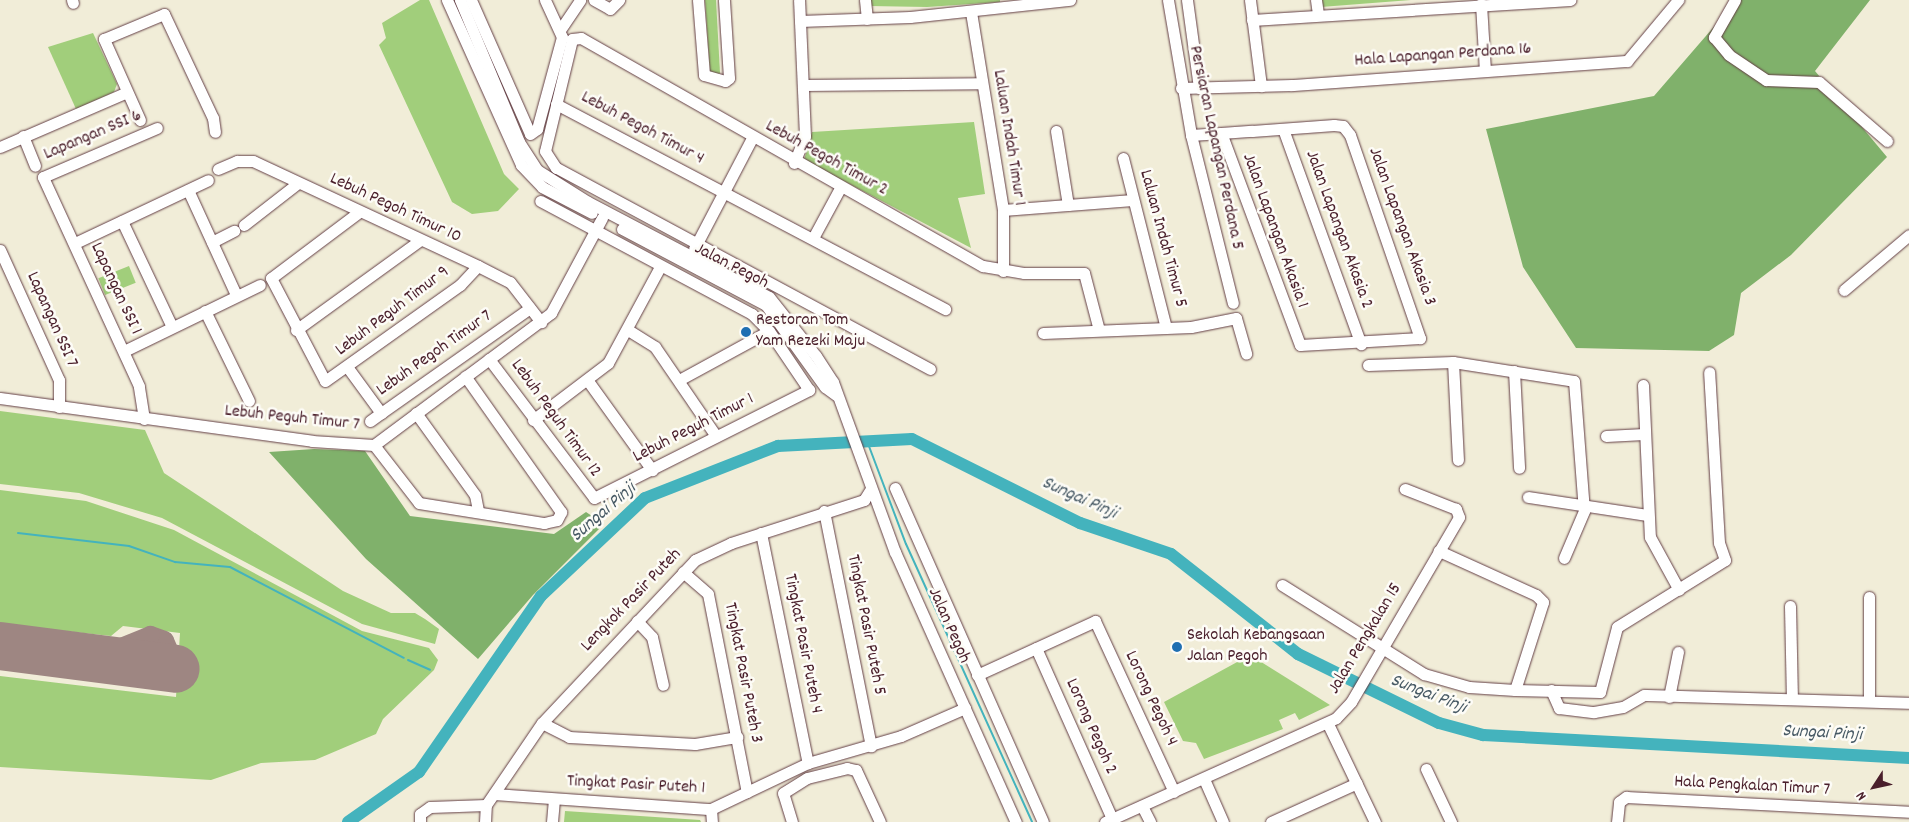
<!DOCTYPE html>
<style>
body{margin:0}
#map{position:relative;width:1909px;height:822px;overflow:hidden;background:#f1edd8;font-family:Dekko,sans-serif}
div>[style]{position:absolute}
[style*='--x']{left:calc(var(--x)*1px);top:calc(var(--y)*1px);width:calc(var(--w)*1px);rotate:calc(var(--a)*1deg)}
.green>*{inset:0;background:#a1ce7b;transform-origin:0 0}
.forest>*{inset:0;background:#80b16b}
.stream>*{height:2px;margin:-1px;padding:0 1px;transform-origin:1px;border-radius:1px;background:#44b3bd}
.river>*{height:12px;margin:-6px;padding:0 6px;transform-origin:6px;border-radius:6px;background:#44b3bd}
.taxiway>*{height:19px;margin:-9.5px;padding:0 9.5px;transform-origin:9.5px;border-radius:9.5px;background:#9e8682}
.runway>*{height:48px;margin:-24px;padding:0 24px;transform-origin:24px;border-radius:24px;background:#9e8682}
.roads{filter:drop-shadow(0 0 1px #633e45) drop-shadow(0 0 1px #633e45)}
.minor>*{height:11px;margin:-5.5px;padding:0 5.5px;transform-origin:5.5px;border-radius:5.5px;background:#fff}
.dots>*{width:14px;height:14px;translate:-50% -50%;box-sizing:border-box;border:2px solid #fdfcf7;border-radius:50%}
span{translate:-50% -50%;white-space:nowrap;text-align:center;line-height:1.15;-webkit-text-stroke:5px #fdfcf7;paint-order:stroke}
.street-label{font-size:18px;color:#4a1f2b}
.poi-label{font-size:18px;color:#4a1f2b}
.left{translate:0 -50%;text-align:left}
.water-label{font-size:19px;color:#485a65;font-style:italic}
.north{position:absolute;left:1849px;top:762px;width:50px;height:50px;-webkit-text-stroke:4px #fdfcf7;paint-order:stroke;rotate:235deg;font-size:14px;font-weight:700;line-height:20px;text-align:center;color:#4a1f2b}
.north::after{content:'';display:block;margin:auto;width:18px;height:22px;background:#4a1f2b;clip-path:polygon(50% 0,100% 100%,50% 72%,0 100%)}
</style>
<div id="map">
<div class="green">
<div style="clip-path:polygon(420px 0,429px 0,504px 174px,519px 189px,498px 211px,472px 214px,452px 202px,379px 45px,386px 38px,382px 23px)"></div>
<div style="clip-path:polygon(705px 0,716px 0,720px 73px,717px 76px,710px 72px)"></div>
<div style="clip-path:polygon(868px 0,1000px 0,1000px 2px,927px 7px,869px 6px)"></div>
<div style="clip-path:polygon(1320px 0,1411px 0,1321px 7px)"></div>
<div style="clip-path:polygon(93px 33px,117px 84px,114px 92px,76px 109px,48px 47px)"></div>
<div style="clip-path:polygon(974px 122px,985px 194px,958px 198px,971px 248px,804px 160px,812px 132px)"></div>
<div style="left:129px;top:266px;width:18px;height:33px;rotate:68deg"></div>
<div style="clip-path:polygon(0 411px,145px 430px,164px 473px,343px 591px,391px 613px,415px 613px,425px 619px,439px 629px,435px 644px,362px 624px,162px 518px,79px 493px,0 484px)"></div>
<div style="clip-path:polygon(0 490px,86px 501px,174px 530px,362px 631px,429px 648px,438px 660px,434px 670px,383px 719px,376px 734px,315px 760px,261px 763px,211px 780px,0 767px,0 676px,176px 697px,180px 633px,123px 626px,111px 636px,0 624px)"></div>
<div style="clip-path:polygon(1250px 655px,1330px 705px,1299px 720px,1295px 713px,1279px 720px,1283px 729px,1204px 759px,1196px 743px,1183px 741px,1164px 702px)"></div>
<div style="clip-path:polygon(565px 811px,700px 820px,701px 822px,564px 822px)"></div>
</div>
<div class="forest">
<div style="clip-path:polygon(1737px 0,1870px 0,1815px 71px,1887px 157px,1791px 255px,1741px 293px,1734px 335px,1709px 351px,1576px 348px,1523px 267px,1486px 129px,1654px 96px)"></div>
<div style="clip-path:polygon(314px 449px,365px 451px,410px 516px,554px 534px,586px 512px,604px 524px,533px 595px,478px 659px,366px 559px,269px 452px)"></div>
</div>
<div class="stream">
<div style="--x:867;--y:441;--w:110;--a:69.3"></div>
<div style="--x:906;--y:544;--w:305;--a:65.6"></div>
<div style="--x:18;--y:533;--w:112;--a:6.7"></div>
<div style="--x:129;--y:546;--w:49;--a:19.2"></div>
<div style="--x:175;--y:562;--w:55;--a:5.2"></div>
<div style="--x:230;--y:567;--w:196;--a:27.6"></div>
<div style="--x:408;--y:660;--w:24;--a:24"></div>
</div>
<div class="river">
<div style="--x:348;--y:822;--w:87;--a:-35.2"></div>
<div style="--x:419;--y:772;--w:214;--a:-55.3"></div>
<div style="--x:541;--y:596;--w:143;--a:-43.3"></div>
<div style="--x:645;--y:498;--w:143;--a:-21.4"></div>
<div style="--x:778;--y:446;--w:134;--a:-3"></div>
<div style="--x:912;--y:439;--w:188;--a:26.6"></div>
<div style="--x:1080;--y:523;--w:96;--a:18.8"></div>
<div style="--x:1171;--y:554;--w:162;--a:38.2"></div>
<div style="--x:1298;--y:654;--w:157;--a:26.1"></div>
<div style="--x:1439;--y:723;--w:46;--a:15.3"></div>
<div style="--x:1483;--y:735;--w:427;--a:3.1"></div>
</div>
<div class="taxiway">
<div style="--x:49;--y:651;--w:106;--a:15.4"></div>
<div style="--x:151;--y:679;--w:17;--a:-31"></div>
<div style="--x:166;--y:670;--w:15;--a:-70"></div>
<div style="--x:171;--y:656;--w:17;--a:-114"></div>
<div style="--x:164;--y:640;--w:15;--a:-160"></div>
<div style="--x:150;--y:635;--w:38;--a:158"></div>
<div style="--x:115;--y:649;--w:43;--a:173.4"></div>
</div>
<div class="runway">
<div style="--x:0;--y:646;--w:177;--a:7.4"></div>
</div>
<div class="roads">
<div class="minor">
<div style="--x:72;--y:0;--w:3;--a:72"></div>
<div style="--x:447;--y:0;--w:181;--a:65.8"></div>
<div style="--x:521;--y:165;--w:30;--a:46"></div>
<div style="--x:542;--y:187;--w:56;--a:27.5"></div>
<div style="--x:460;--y:0;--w:154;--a:67.4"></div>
<div style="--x:519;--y:142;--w:33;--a:57"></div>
<div style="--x:537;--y:170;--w:60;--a:32.1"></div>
<div style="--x:588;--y:202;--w:204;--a:27.7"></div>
<div style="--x:769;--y:297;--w:75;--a:51.5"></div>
<div style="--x:816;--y:356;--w:31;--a:57"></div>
<div style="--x:833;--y:382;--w:181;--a:70"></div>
<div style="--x:895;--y:552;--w:296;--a:65.9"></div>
<div style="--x:471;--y:0;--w:146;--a:66.2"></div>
<div style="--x:530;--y:134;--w:9;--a:-36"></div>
<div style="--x:537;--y:129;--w:95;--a:-74.8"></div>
<div style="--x:562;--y:37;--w:41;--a:-114.7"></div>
<div style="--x:594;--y:0;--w:18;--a:29"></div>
<div style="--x:610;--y:9;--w:13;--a:-45"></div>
<div style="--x:698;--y:0;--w:75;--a:85.4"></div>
<div style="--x:704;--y:75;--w:22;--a:16"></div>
<div style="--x:725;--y:81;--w:5;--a:-37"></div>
<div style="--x:729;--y:78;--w:78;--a:-93.7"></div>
<div style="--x:865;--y:0;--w:19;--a:84"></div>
<div style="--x:1168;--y:0;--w:137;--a:80.3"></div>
<div style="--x:1191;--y:135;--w:173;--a:76"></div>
<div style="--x:1187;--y:0;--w:89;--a:82.2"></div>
<div style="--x:1250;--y:0;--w:87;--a:82.7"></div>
<div style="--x:1316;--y:0;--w:15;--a:82"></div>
<div style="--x:1735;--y:0;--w:43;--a:119.6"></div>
<div style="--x:1714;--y:37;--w:23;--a:50"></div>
<div style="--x:1729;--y:55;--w:45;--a:34"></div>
<div style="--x:1766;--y:80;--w:53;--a:2.2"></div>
<div style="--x:1819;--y:82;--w:90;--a:40.9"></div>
<div style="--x:1481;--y:4;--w:67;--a:86.6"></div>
<div style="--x:971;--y:12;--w:201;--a:80.8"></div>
<div style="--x:1003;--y:210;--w:61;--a:90"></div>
<div style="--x:1252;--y:20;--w:319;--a:-3.6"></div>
<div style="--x:800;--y:21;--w:110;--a:-2.1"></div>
<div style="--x:910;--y:17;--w:161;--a:-6.1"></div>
<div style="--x:560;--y:30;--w:36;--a:-56"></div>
<div style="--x:804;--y:85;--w:177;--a:-0.6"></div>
<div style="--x:1181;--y:88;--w:111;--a:-1.5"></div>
<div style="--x:1292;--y:85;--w:336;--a:-4.1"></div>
<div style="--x:1627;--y:61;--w:80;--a:-50.1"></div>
<div style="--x:556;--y:104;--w:440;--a:27.8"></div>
<div style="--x:140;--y:120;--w:89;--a:-114"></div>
<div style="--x:104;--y:39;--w:65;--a:-22.6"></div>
<div style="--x:164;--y:14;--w:115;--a:64.8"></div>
<div style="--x:213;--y:118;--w:14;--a:82"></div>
<div style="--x:1283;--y:129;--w:229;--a:70.1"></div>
<div style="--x:1056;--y:131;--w:75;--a:80.8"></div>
<div style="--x:1191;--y:135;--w:30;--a:-4"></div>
<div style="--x:1221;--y:133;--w:31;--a:-4"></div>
<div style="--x:1252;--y:131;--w:82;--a:-4.2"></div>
<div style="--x:1334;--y:125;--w:9;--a:6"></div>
<div style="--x:1343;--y:126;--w:11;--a:52"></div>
<div style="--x:1350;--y:135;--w:215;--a:71"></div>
<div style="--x:1420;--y:338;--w:120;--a:176.7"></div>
<div style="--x:1300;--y:345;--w:226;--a:-110.4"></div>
<div style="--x:23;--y:136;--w:32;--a:68"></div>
<div style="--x:0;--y:147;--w:138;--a:-23.4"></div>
<div style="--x:1123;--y:158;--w:175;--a:75.8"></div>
<div style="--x:794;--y:163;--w:29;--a:-68"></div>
<div style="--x:805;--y:136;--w:136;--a:-92.5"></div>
<div style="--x:218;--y:169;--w:21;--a:-23"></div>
<div style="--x:237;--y:161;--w:16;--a:0"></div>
<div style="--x:253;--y:161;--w:248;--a:25"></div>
<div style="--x:478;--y:266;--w:36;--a:27"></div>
<div style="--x:510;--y:282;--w:51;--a:52.2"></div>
<div style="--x:188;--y:190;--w:115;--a:65.4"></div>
<div style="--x:1003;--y:210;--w:130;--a:-4.4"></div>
<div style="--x:359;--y:212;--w:110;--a:143.1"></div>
<div style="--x:271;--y:278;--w:116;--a:62.3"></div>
<div style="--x:325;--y:381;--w:166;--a:-35.4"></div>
<div style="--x:460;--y:285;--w:26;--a:-47"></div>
<div style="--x:122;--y:221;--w:117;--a:64.7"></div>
<div style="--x:244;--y:225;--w:68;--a:-37.9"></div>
<div style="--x:622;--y:229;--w:163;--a:27.8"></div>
<div style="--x:766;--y:305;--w:101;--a:54.3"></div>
<div style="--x:825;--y:387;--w:14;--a:36"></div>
<div style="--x:813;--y:238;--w:57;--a:-61.6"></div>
<div style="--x:212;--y:242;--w:25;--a:-27"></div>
<div style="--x:75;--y:243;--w:147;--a:-25.3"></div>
<div style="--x:694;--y:249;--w:125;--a:-62.4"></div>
<div style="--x:0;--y:250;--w:143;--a:65.6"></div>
<div style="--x:59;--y:380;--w:27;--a:90"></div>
<div style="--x:1844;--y:290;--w:85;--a:-40.2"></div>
<div style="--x:205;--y:311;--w:100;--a:63.9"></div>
<div style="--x:296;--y:330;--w:152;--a:-35.9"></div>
<div style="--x:628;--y:330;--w:32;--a:32"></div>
<div style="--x:655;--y:347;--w:108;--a:55.6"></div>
<div style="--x:1043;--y:333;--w:148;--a:-2.3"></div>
<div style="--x:1191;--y:327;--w:46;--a:-11.3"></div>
<div style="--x:1236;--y:318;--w:37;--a:74"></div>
<div style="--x:124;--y:351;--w:151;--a:-25.9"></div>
<div style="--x:489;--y:359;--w:174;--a:52.9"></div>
<div style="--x:594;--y:498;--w:241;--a:-26.7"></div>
<div style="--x:809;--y:390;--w:71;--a:-124.1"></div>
<div style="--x:769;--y:331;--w:24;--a:-135"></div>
<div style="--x:752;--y:314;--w:240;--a:-151.9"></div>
<div style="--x:1453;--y:362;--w:98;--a:87.1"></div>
<div style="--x:1368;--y:365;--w:85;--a:-2"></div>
<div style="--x:1453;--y:362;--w:122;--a:8.9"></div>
<div style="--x:1574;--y:381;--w:130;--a:85.6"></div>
<div style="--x:1584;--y:511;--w:51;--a:113.1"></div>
<div style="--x:348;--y:368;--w:56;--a:53.7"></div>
<div style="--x:381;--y:413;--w:182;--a:-35.2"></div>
<div style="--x:930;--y:369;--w:425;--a:-151.7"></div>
<div style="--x:556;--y:168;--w:20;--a:-123"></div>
<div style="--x:545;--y:151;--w:115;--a:-76.4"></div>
<div style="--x:572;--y:39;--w:9;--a:-6"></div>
<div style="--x:581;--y:38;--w:462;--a:29.6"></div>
<div style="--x:983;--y:266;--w:42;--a:9.7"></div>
<div style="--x:1024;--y:273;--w:60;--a:0"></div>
<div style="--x:1084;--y:273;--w:59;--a:75.3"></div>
<div style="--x:1514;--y:371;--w:97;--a:87"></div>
<div style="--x:679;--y:380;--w:102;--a:-28.6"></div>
<div style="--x:588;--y:381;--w:110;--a:54.3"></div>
<div style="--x:1643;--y:385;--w:152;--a:87.4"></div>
<div style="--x:1650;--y:537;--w:60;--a:61.3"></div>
<div style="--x:0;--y:398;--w:315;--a:7.8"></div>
<div style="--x:312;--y:441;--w:62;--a:3.7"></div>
<div style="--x:374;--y:445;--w:221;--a:-36.7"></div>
<div style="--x:551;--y:313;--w:108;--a:-61.8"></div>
<div style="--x:416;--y:413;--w:101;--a:54.3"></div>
<div style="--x:475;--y:495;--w:16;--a:79"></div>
<div style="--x:144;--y:419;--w:33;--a:-99"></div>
<div style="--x:139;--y:386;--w:230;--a:-114.7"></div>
<div style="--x:43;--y:177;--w:124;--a:-23.3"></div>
<div style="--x:533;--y:420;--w:94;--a:-37.2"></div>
<div style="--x:608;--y:363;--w:109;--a:-61.6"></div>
<div style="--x:370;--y:421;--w:14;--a:-36"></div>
<div style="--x:1606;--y:436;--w:38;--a:-3"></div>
<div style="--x:374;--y:445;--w:73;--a:52.2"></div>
<div style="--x:419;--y:503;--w:127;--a:9.1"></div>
<div style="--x:544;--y:523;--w:13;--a:-13"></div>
<div style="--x:557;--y:520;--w:9;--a:-63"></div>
<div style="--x:561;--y:512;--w:166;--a:-125.2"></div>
<div style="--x:895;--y:488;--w:365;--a:66.1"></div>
<div style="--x:1528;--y:497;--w:120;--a:8.6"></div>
<div style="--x:824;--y:511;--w:240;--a:78.7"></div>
<div style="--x:761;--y:533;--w:235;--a:78.5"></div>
<div style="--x:683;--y:572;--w:33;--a:41"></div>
<div style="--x:708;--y:594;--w:202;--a:78.9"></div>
<div style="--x:1282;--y:585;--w:168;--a:32.1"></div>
<div style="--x:1424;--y:674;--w:47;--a:16.1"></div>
<div style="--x:1469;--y:687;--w:46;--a:3.7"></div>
<div style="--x:1515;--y:690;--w:92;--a:-72.3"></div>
<div style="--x:1543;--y:602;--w:10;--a:-135"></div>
<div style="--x:1536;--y:595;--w:107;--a:-155.6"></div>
<div style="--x:1790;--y:606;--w:92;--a:88.8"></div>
<div style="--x:637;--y:621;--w:22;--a:47"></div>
<div style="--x:652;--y:637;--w:49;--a:77.1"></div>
<div style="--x:1036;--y:648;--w:187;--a:66"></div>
<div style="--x:977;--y:675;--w:130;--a:-24.6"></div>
<div style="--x:1095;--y:621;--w:188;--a:65.2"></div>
<div style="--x:1515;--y:690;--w:85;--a:1.3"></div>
<div style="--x:1600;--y:692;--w:67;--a:-75.3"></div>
<div style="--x:1617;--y:627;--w:127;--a:-31.8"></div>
<div style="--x:1725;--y:560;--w:18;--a:-109"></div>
<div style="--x:1719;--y:543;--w:171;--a:-93.3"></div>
<div style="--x:1551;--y:690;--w:20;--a:66"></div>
<div style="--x:1559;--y:708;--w:35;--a:7"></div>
<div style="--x:1594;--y:712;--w:29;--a:-10"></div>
<div style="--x:1623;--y:707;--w:24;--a:-30"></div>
<div style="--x:1644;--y:695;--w:265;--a:1.7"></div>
<div style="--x:1669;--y:697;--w:46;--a:-78.7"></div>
<div style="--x:1869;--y:700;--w:103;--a:-90"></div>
<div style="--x:542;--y:723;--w:30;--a:27"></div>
<div style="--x:569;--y:737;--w:126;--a:3.2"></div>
<div style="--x:695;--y:744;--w:43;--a:-9.5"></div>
<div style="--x:1328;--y:724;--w:109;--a:64.4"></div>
<div style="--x:1426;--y:769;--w:59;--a:64.7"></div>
<div style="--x:1204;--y:779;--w:47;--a:66.2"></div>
<div style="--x:494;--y:794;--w:218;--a:4"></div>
<div style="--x:711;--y:809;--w:107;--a:-25.4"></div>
<div style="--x:808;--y:763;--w:97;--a:-16.2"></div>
<div style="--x:901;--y:736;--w:70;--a:-23.6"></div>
<div style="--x:1142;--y:806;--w:18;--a:63"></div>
<div style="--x:711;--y:809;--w:13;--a:86"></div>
<div style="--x:420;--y:822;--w:8;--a:-90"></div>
<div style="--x:420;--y:814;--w:12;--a:-35"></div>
<div style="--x:430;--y:807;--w:56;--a:-2"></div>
<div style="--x:485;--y:822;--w:17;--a:-87"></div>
<div style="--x:486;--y:805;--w:99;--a:-55.7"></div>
<div style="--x:542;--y:723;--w:224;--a:-46.8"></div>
<div style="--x:695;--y:560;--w:40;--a:-25"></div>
<div style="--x:731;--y:543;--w:140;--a:-17.9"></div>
<div style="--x:864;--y:500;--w:13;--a:-58"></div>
<div style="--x:552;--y:822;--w:23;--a:-85"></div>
<div style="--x:792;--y:822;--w:30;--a:-107"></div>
<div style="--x:783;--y:793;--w:28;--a:-32"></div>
<div style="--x:807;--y:778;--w:41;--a:-14"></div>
<div style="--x:847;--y:768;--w:9;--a:13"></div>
<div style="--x:856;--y:770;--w:57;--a:65.2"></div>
<div style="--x:1105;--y:822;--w:253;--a:-24.2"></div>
<div style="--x:1336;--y:718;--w:22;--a:-47"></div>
<div style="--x:1351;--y:702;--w:214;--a:-59.7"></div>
<div style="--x:1459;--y:517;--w:9;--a:-111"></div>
<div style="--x:1456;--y:509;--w:55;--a:-158.6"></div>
<div style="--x:1271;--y:822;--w:94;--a:-24.4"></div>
<div style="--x:1617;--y:822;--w:20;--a:-84"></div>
<div style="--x:1619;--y:802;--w:9;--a:-36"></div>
<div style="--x:1626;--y:797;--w:283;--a:3"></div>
</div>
</div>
<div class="dots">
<div style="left:746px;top:332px;background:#1f6fb2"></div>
<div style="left:1177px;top:647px;background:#1f6fb2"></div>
</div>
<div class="street-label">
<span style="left:1443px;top:56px;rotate:-4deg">Hala Lapangan Perdana 16</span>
<span style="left:642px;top:129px;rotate:28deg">Lebuh Pegoh Timur 4</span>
<span style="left:93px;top:136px;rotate:-23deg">Lapangan SSI 6</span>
<span style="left:1008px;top:138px;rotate:81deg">Laluan Indah Timur 1</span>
<span style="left:1215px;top:148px;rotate:78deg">Persiaran Lapangan Perdana 5</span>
<span style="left:826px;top:159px;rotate:29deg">Lebuh Pegoh Timur 2</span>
<span style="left:395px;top:209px;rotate:25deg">Lebuh Pegoh Timur 10</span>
<span style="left:1401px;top:227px;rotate:70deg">Jalan Lapangan Akasia 3</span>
<span style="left:1338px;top:230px;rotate:70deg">Jalan Lapangan Akasia 2</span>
<span style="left:1274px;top:231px;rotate:70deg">Jalan Lapangan Akasia 1</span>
<span style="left:1162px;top:239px;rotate:75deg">Laluan Indah Timur 5</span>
<span style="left:731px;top:267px;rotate:27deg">Jalan Pegoh</span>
<span style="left:115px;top:289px;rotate:65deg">Lapangan SSI 1</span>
<span style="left:393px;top:312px;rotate:-37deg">Lebuh Peguh Timur 9</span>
<span style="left:51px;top:320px;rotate:66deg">Lapangan SSI 7</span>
<span style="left:435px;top:354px;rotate:-35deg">Lebuh Pegoh Timur 7</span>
<span style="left:292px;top:419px;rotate:6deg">Lebuh Peguh Timur 7</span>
<span style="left:555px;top:419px;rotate:54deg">Lebuh Peguh Timur 12</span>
<span style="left:694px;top:429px;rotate:-27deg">Lebuh Peguh Timur 1</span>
<span style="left:632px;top:601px;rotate:-46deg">Lengkok Pasir Puteh</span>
<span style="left:865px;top:625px;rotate:79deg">Tingkat Pasir Puteh 5</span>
<span style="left:948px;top:626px;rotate:66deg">Jalan Pegoh</span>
<span style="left:1366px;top:639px;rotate:-59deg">Jalan Pengkalan 15</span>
<span style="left:802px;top:644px;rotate:79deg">Tingkat Pasir Puteh 4</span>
<span style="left:742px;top:673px;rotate:79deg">Tingkat Pasir Puteh 3</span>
<span style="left:1150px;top:699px;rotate:65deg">Lorong Pegoh 4</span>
<span style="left:1090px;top:727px;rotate:66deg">Lorong Pegoh 2</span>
<span style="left:636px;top:786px;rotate:3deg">Tingkat Pasir Puteh 1</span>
<span style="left:1752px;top:787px;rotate:3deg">Hala Pengkalan Timur 7</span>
</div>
<div class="poi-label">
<span class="left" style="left:756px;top:332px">Restoran Tom<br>Yam Rezeki Maju</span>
<span class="left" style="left:1187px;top:647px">Sekolah Kebangsaan<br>Jalan Pegoh</span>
</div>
<div class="water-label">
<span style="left:1079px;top:499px;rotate:24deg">Sungai Pinji</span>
<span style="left:604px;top:513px;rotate:-41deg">Sungai Pinji</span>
<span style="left:1428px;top:695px;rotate:21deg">Sungai Pinji</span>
<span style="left:1822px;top:734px;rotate:3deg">Sungai Pinji</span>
</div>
<div class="north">N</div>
</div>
